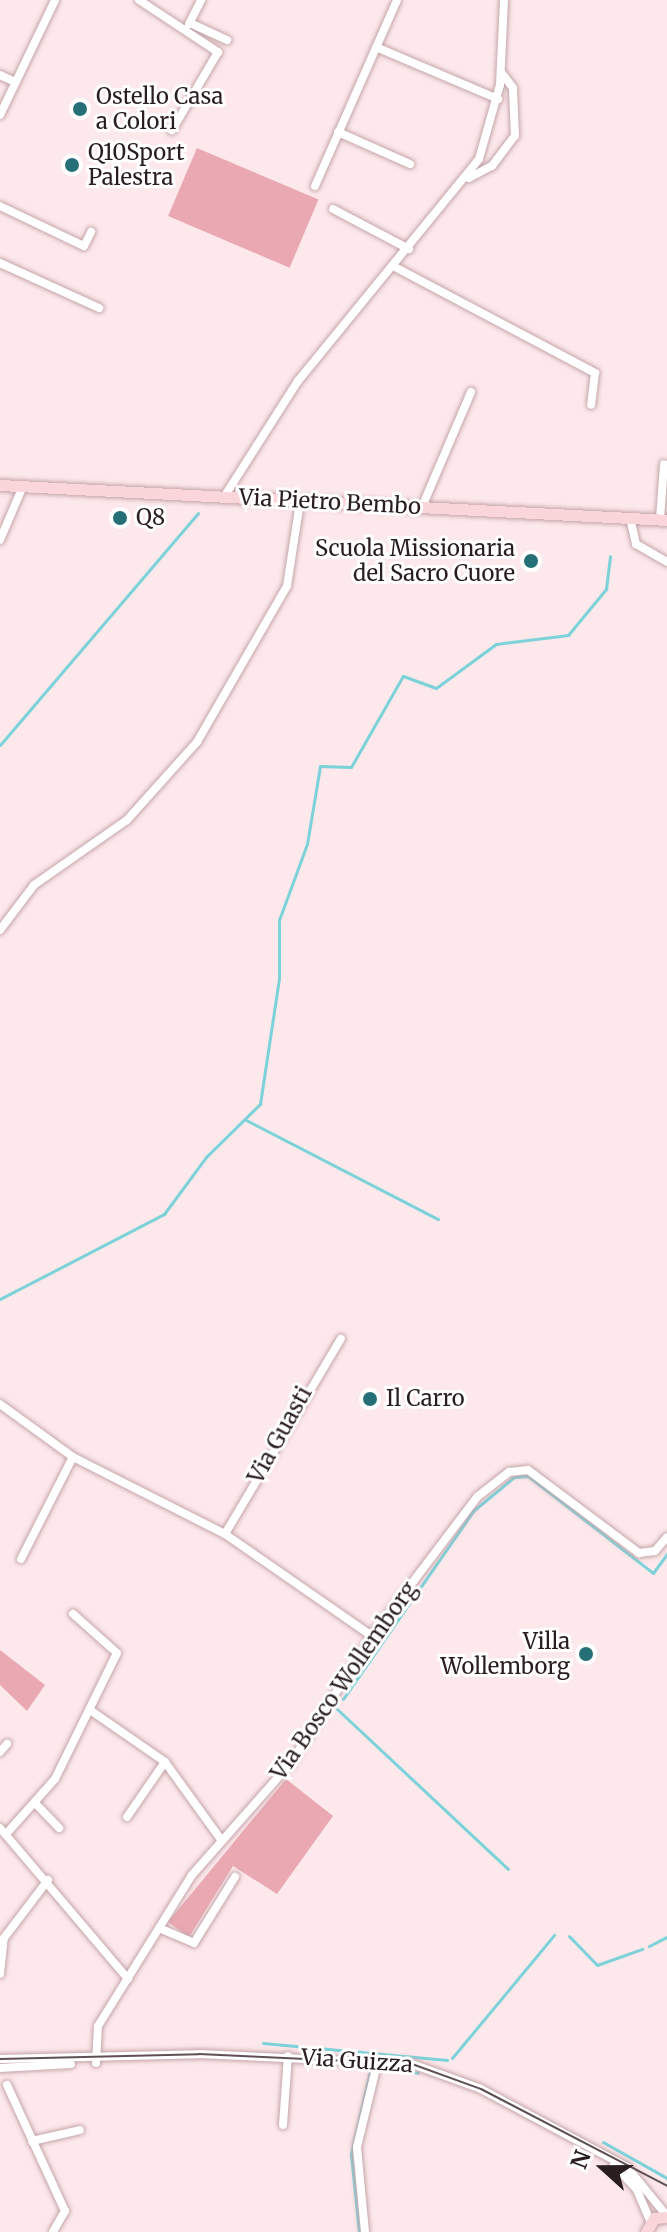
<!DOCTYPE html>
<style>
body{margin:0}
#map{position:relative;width:667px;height:2232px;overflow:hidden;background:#fde8eb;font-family:Merriweather,serif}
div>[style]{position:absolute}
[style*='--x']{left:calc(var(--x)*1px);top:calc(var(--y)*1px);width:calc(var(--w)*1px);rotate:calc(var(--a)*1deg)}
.green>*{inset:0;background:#e9a8b2;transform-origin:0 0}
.stream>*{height:3px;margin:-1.5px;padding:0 1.5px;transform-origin:1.5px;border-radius:1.5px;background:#7cd2d9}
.roads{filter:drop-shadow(0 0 2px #c4a5a9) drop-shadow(0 0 2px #c4a5a9)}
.minor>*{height:8px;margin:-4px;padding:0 4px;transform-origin:4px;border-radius:4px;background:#fff}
.major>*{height:11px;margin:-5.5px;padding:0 5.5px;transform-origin:5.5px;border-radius:5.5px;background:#fad6db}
.tram>*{height:2px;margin:-1px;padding:0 1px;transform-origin:1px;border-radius:1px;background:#5f5053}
.dots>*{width:22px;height:22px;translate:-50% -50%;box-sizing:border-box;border:4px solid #fff;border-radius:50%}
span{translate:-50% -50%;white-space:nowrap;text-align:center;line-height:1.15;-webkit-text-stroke:6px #fff;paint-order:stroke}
.poi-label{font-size:22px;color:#291d1f}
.left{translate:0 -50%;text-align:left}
.right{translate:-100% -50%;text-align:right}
.street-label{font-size:22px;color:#291d1f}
.north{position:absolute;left:563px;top:2128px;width:80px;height:80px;-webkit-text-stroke:6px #fff;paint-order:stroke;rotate:291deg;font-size:22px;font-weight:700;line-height:32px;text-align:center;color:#291d1f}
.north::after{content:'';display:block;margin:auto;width:28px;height:36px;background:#291d1f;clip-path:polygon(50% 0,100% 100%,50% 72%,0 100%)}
</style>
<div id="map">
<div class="green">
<div style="left:197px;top:148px;width:132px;height:74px;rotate:23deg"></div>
<div style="clip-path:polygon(0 1650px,45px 1685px,27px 1711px,0 1685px)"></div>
<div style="clip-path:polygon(286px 1779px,333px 1816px,277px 1894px,233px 1866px,189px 1937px,168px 1922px)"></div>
</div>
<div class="stream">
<div style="--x:0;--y:745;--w:305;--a:-49.5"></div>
<div style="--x:246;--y:1120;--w:216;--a:27.3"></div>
<div style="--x:0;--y:1299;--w:185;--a:-27.4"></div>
<div style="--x:164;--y:1214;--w:71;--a:-53.6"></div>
<div style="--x:206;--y:1157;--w:76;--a:-44.5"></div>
<div style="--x:260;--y:1104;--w:127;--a:-81.4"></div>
<div style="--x:279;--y:978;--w:58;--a:-90"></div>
<div style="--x:279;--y:920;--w:81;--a:-69.8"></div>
<div style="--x:307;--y:844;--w:79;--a:-80.5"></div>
<div style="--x:320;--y:766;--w:31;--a:2"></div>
<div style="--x:351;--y:767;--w:105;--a:-60.3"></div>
<div style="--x:403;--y:676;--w:35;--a:20"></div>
<div style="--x:436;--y:688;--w:74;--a:-36.3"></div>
<div style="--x:496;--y:644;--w:73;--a:-7.1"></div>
<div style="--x:568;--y:635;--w:60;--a:-50.4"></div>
<div style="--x:606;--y:589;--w:33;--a:-83"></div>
<div style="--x:343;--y:1699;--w:229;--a:-55.3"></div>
<div style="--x:473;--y:1511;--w:53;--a:-39.7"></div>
<div style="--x:514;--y:1477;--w:14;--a:-4"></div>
<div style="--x:528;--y:1476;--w:158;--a:37.8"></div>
<div style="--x:653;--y:1573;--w:24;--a:-54"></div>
<div style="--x:337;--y:1709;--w:234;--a:43.1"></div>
<div style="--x:569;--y:1936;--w:40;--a:46"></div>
<div style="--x:597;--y:1965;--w:48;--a:-19.6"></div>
<div style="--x:649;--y:1946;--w:20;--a:-27"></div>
<div style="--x:263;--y:2043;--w:185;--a:5.3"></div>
<div style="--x:452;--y:2058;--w:160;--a:-50.3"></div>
<div style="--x:386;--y:2070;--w:32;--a:5"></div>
<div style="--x:603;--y:2142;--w:73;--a:29.4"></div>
<div style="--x:359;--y:2232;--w:78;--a:-95.9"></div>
<div style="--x:351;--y:2154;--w:84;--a:-77"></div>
</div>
<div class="roads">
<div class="minor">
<div style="--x:139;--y:0;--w:95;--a:33.4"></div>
<div style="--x:218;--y:52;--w:91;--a:120.5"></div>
<div style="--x:190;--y:23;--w:41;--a:24.7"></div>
<div style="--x:189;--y:24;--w:27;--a:-63"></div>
<div style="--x:376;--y:47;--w:133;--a:23.1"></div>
<div style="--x:0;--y:75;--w:17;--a:25"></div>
<div style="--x:0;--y:115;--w:127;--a:-64.4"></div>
<div style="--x:338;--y:132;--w:79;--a:24"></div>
<div style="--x:469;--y:178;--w:26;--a:-28"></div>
<div style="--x:492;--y:166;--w:38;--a:-53"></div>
<div style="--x:515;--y:136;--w:48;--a:-92.4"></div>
<div style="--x:513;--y:88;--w:20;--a:-127"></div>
<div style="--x:315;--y:186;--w:203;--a:-66.2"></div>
<div style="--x:0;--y:206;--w:93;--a:25.5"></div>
<div style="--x:84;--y:246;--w:16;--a:-63"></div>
<div style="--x:333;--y:209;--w:86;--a:27.8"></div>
<div style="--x:0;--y:263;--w:109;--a:24.4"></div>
<div style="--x:393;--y:266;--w:229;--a:27.9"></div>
<div style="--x:595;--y:373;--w:32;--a:97"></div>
<div style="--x:224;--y:497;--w:138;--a:-57.5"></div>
<div style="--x:298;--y:381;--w:286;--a:-50.8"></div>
<div style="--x:479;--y:159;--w:77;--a:-74.2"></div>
<div style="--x:500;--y:85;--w:85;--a:-87.3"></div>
<div style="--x:422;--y:507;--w:125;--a:-66.9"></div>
<div style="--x:630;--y:518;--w:27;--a:77"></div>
<div style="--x:636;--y:544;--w:36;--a:30"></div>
<div style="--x:660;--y:519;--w:55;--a:-85.8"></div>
<div style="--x:0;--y:540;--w:59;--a:-66.9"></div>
<div style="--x:0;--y:930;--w:56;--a:-52.9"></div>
<div style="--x:34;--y:885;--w:113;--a:-35"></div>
<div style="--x:127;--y:820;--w:105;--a:-48.1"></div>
<div style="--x:197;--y:742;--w:180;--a:-60"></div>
<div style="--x:287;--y:586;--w:85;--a:-81.2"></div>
<div style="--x:0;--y:1404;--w:90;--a:36"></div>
<div style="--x:73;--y:1457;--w:170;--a:26.9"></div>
<div style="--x:225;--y:1534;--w:179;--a:34.8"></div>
<div style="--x:225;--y:1534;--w:227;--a:-59.3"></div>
<div style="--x:21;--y:1559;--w:114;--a:-63"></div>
<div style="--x:90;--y:1710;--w:91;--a:34.7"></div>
<div style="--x:165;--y:1762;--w:97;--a:54.2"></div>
<div style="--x:0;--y:1752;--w:11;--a:-49"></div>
<div style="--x:35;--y:1803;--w:35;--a:46"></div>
<div style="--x:127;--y:1817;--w:67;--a:-55.4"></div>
<div style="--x:0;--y:1828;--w:198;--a:49.7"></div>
<div style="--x:7;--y:1833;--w:72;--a:-48.4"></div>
<div style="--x:55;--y:1779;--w:140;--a:-63.8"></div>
<div style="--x:117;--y:1653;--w:59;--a:-138.4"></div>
<div style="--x:159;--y:1928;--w:38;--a:23"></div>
<div style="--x:194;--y:1943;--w:78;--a:-58.2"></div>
<div style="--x:0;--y:1974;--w:36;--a:-84"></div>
<div style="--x:4;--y:1938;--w:73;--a:-52.8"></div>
<div style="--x:0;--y:2059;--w:199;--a:-1.4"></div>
<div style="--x:199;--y:2054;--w:213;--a:2.7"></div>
<div style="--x:412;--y:2064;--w:73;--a:19.9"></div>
<div style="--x:481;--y:2089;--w:166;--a:28.1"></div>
<div style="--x:627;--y:2167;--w:63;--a:50.8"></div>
<div style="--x:96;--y:2063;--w:37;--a:-87"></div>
<div style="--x:98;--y:2026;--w:178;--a:-58.1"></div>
<div style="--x:192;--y:1875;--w:148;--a:-48.6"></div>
<div style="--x:290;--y:1764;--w:152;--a:-57.4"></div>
<div style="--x:372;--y:1636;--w:174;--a:-52.9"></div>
<div style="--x:477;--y:1497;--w:41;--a:-38"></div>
<div style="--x:509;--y:1472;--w:19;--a:-6"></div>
<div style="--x:528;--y:1470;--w:139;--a:36.8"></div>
<div style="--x:639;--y:1553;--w:16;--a:-7"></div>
<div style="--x:655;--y:1551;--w:18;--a:-49"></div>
<div style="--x:0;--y:2068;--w:71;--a:-3.2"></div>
<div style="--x:7;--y:2085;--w:139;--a:65.3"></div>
<div style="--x:65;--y:2211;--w:24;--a:120"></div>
<div style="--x:283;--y:2125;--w:69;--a:-85.9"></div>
<div style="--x:32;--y:2141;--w:49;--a:-12.9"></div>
<div style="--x:614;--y:2165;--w:34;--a:47"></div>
<div style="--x:637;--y:2190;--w:34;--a:67"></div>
<div style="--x:365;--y:2232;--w:85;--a:-95.4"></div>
<div style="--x:357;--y:2147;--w:89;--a:-76.4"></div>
</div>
<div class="major">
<div style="--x:0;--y:485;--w:668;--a:3"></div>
<div style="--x:646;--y:2232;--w:16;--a:-60"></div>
<div style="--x:654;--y:2218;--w:13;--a:-4"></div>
</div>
</div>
<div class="tram">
<div style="--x:0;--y:2059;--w:199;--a:-1.4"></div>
<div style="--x:199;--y:2054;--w:213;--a:2.7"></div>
<div style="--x:412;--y:2064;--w:73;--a:19.9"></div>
<div style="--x:481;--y:2089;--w:210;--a:27.5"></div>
</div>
<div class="dots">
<div style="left:80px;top:109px;background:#257076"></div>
<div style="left:72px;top:165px;background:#257076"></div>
<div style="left:120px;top:518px;background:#257076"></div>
<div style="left:531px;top:561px;background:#257076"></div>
<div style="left:370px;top:1399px;background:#257076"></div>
<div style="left:586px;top:1654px;background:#257076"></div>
</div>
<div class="poi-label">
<span class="left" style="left:96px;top:109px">Ostello Casa<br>a Colori</span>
<span class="left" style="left:88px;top:165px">Q10Sport<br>Palestra</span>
<span class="left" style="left:136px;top:518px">Q8</span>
<span class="right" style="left:515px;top:561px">Scuola Missionaria<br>del Sacro Cuore</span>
<span class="left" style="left:386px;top:1399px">Il Carro</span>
<span class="right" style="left:570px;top:1654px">Villa<br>Wollemborg</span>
</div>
<div class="street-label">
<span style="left:330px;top:502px;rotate:3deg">Via Pietro Bembo</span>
<span style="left:280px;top:1435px;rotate:-61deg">Via Guasti</span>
<span style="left:344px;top:1681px;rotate:-55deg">Via Bosco Wollemborg</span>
<span style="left:357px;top:2061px;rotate:4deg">Via Guizza</span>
</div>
<div class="north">N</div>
</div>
